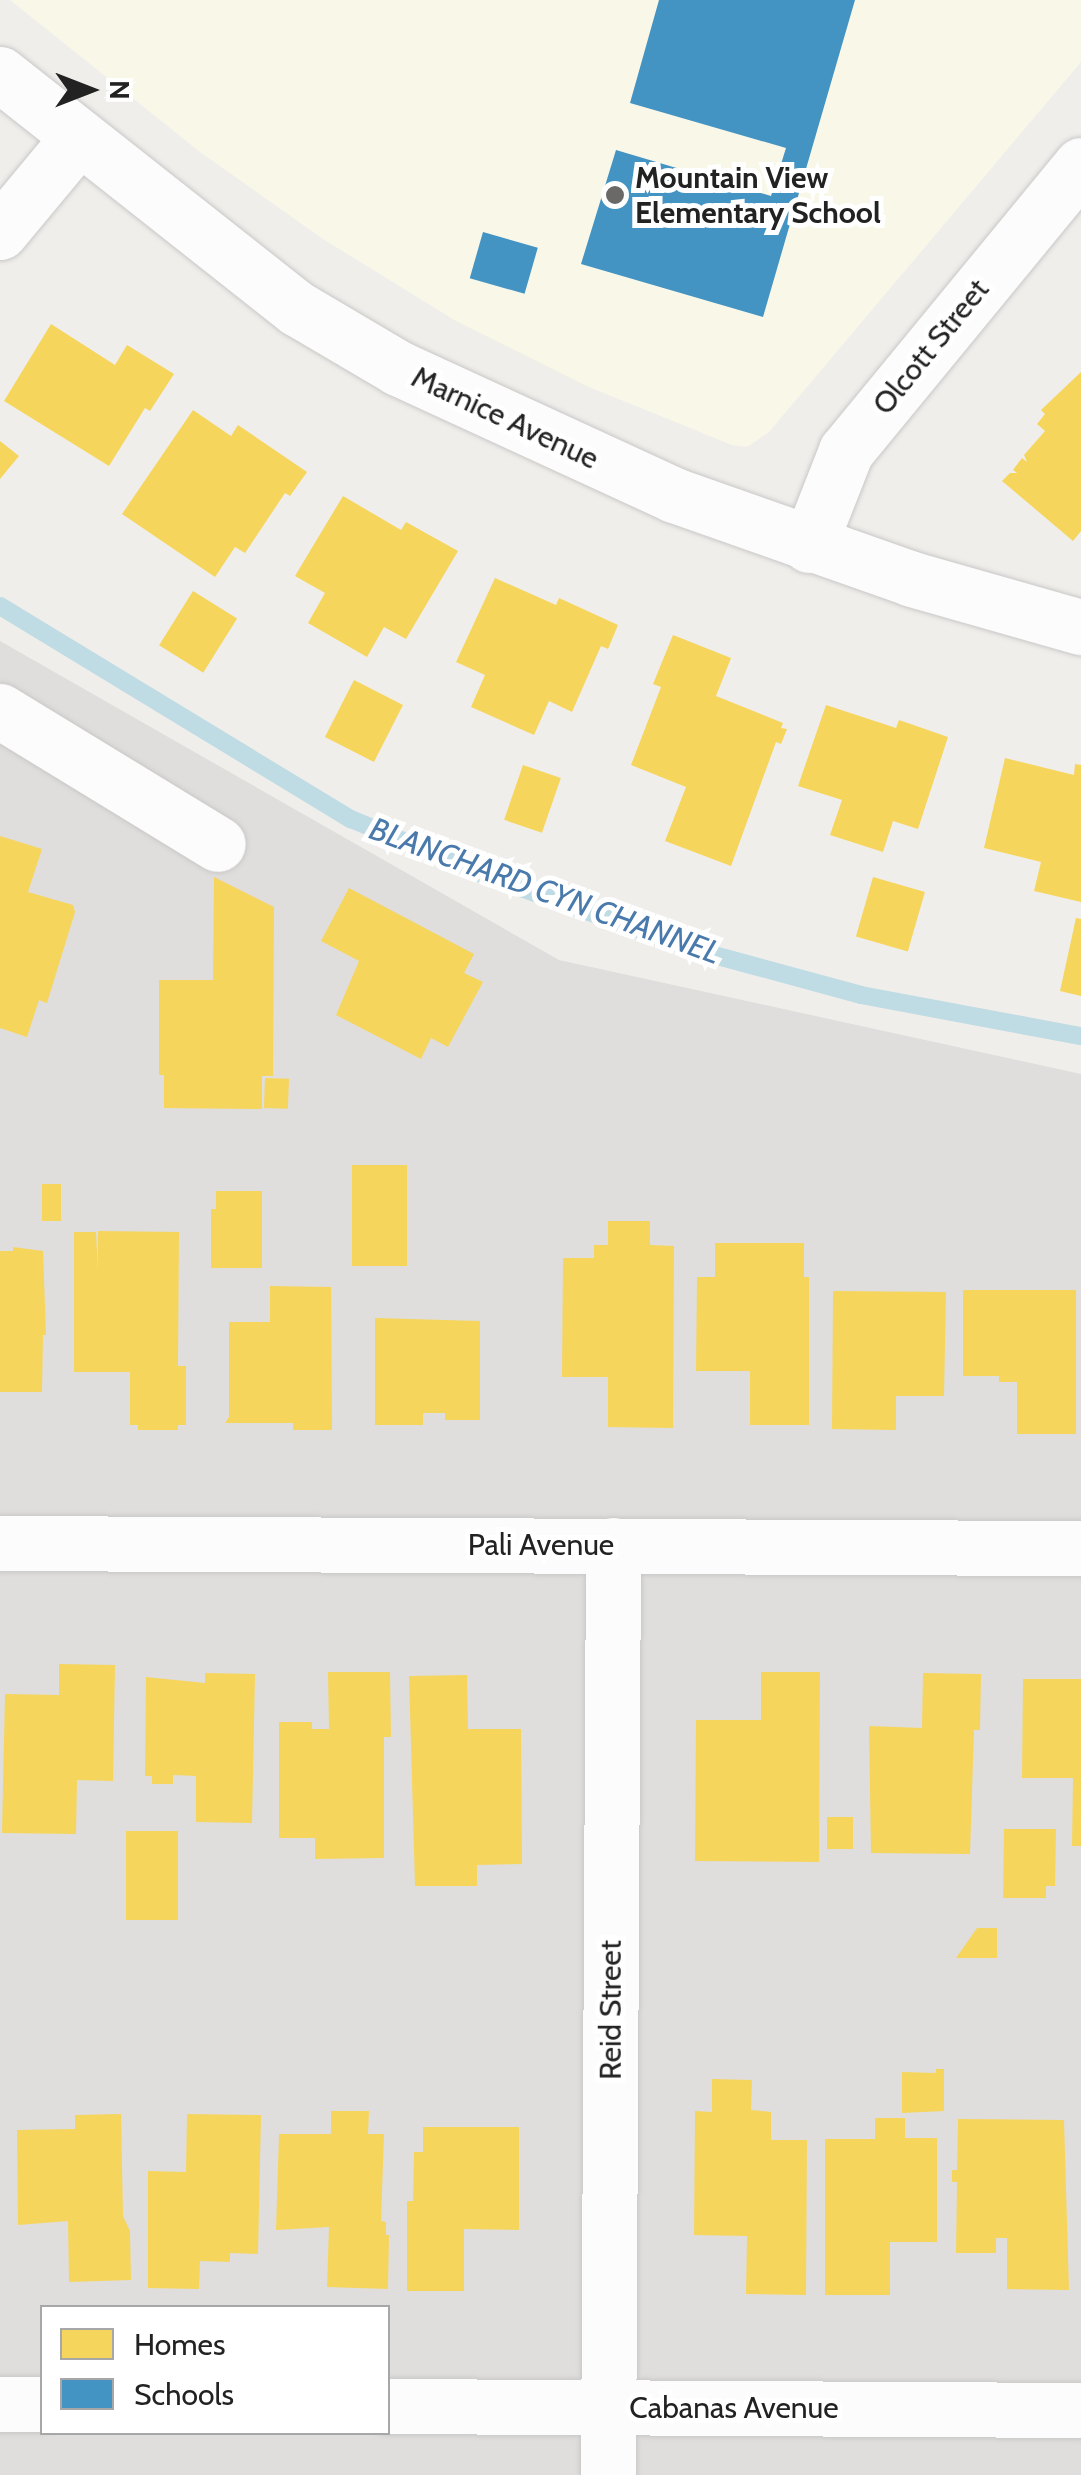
<!DOCTYPE html>
<style>
body{margin:0}
#map{position:relative;width:1081px;height:2475px;overflow:hidden;background:#f0eeeb;font-family:Cabin,sans-serif}
div>[style]{position:absolute}
[style*='--x']{left:calc(var(--x)*1px);top:calc(var(--y)*1px);width:calc(var(--w)*1px);rotate:calc(var(--a)*1deg)}
.residential>*{inset:0;background:#dfdedc}
.education>*{inset:0;background:#f8f7e8}
.homes>*{inset:0;background:#f6d55c;transform-origin:0 0}
.schools>*{inset:0;background:#4393c3;transform-origin:0 0}
.stream>*{height:18px;margin:-9px;padding:0 9px;transform-origin:9px;border-radius:9px;background:#bfdbe3}
.roads{filter:drop-shadow(0 0 2px #c9c8c7) drop-shadow(0 0 2px #c9c8c7)}
.minor>*{height:55px;margin:-27.5px;padding:0 27.5px;transform-origin:27.5px;border-radius:27.5px;background:#fdfcfc}
.dots>*{width:28px;height:28px;translate:-50% -50%;box-sizing:border-box;border:5px solid #fff;border-radius:50%}
span{translate:-50% -50%;white-space:nowrap;text-align:center;line-height:1.15;-webkit-text-stroke:10px #fff;paint-order:stroke}
.poi-label{font-size:30px;color:#222;font-weight:700}
.left{translate:0 -50%;text-align:left}
.street-label{font-size:30px;color:#222}
.water-label{font-size:32px;color:#4a7aab;font-style:italic}
.legend{position:absolute;left:40px;top:2305px;width:350px;height:130px;box-sizing:border-box;background:#fff;border:2px solid #a7a7a7;margin:0;padding:12px 18px;list-style:none;font-size:30px;color:#222}
.legend li{display:flex;align-items:center;gap:20px;height:50px}
.legend b{width:50px;border:2px solid #a7a7a7}
.north{position:absolute;left:40px;top:40px;width:100px;height:100px;-webkit-text-stroke:8px #fff;paint-order:stroke;rotate:90deg;font-size:28px;font-weight:700;line-height:40px;text-align:center;color:#222}
.north::after{content:'';display:block;margin:auto;width:35px;height:45px;background:#222;clip-path:polygon(50% 0,100% 100%,50% 72%,0 100%)}
</style>
<div id="map">
<div class="residential">
<div style="clip-path:polygon(evenodd,0 641px,559px 960px,1081px 1074px,1081px 2475px,0 2475px,0 641px,42px 2308px,388px 2308px,388px 2432px,42px 2432px,42px 2308px)"></div>
</div>
<div class="education">
<div style="clip-path:polygon(10px 0,1081px 0,1081px 62px,769px 432px,747px 447px,732px 445px,589px 387px,456px 321px,323px 239px,200px 152px)"></div>
</div>
<div class="homes">
<div style="clip-path:polygon(51px 324px,115px 365px,127px 345px,174px 374px,150px 411px,145px 408px,109px 466px,4px 401px)"></div>
<div style="clip-path:polygon(1081px 372px,1081px 531px,1073px 541px,1002px 481px,1010px 473px,1017px 473px,1013px 470px,1022px 458px,1027px 462px,1024px 455px,1045px 431px,1037px 424px,1045px 414px,1041px 410px)"></div>
<div style="clip-path:polygon(193px 410px,231px 436px,238px 425px,307px 472px,290px 496px,285px 493px,245px 553px,235px 547px,215px 577px,122px 514px)"></div>
<div style="clip-path:polygon(0 441px,19px 456px,0 479px)"></div>
<div style="clip-path:polygon(343px 496px,401px 530px,406px 522px,458px 551px,406px 639px,384px 627px,367px 657px,308px 623px,325px 593px,295px 576px)"></div>
<div style="clip-path:polygon(495px 578px,556px 605px,559px 598px,618px 625px,608px 649px,601px 646px,572px 712px,549px 701px,534px 735px,471px 707px,485px 675px,456px 662px)"></div>
<div style="left:193px;top:591px;width:52px;height:64px;rotate:32deg"></div>
<div style="clip-path:polygon(673px 635px,731px 658px,716px 696px,783px 723px,781px 728px,787px 729px,781px 744px,776px 742px,731px 866px,665px 841px,686px 787px,631px 765px,661px 687px,653px 684px)"></div>
<div style="left:354px;top:680px;width:55px;height:64px;rotate:27deg"></div>
<div style="clip-path:polygon(826px 705px,896px 728px,899px 720px,948px 737px,918px 829px,893px 821px,883px 852px,830px 835px,842px 800px,798px 786px)"></div>
<div style="clip-path:polygon(1005px 758px,1074px 775px,1075px 764px,1081px 765px,1081px 902px,1034px 891px,1041px 862px,984px 848px)"></div>
<div style="left:523px;top:765px;width:40px;height:58px;rotate:19deg"></div>
<div style="clip-path:polygon(0 836px,42px 849px,28px 892px,73px 905px,75px 912px,47px 1003px,39px 1000px,27px 1037px,0 1028px)"></div>
<div style="clip-path:polygon(214px 877px,274px 907px,273px 1076px,262px 1076px,262px 1109px,164px 1108px,164px 1075px,159px 1075px,159px 980px,213px 980px)"></div>
<div style="left:873px;top:877px;width:54px;height:62px;rotate:16deg"></div>
<div style="clip-path:polygon(349px 888px,474px 954px,464px 973px,483px 982px,448px 1047px,431px 1038px,421px 1059px,336px 1015px,359px 961px,321px 941px)"></div>
<div style="clip-path:polygon(1076px 918px,1081px 919px,1081px 996px,1060px 991px)"></div>
<div style="left:265px;top:1078px;width:24px;height:30px;rotate:2deg"></div>
<div style="left:352px;top:1165px;width:55px;height:101px"></div>
<div style="left:42px;top:1184px;width:19px;height:37px"></div>
<div style="clip-path:polygon(216px 1191px,262px 1191px,262px 1268px,211px 1268px,211px 1209px,216px 1209px)"></div>
<div style="clip-path:polygon(608px 1221px,650px 1221px,650px 1245px,674px 1246px,673px 1428px,608px 1427px,608px 1377px,562px 1377px,563px 1258px,594px 1258px,594px 1245px,608px 1245px)"></div>
<div style="clip-path:polygon(98px 1231px,179px 1232px,178px 1366px,186px 1366px,186px 1425px,178px 1425px,178px 1430px,138px 1430px,138px 1425px,130px 1425px,130px 1372px,74px 1372px,74px 1232px,96px 1232px,98px 1273px)"></div>
<div style="clip-path:polygon(715px 1243px,804px 1243px,804px 1277px,809px 1277px,809px 1425px,750px 1425px,750px 1371px,696px 1371px,697px 1277px,715px 1277px)"></div>
<div style="clip-path:polygon(13px 1247px,43px 1251px,46px 1335px,43px 1335px,42px 1392px,0 1392px,0 1251px,13px 1251px)"></div>
<div style="clip-path:polygon(270px 1286px,331px 1287px,332px 1430px,293px 1430px,293px 1423px,225px 1423px,229px 1417px,229px 1322px,270px 1322px)"></div>
<div style="clip-path:polygon(963px 1290px,1076px 1290px,1076px 1434px,1017px 1434px,1017px 1382px,999px 1382px,999px 1376px,963px 1376px)"></div>
<div style="clip-path:polygon(833px 1291px,946px 1292px,944px 1396px,896px 1396px,896px 1430px,832px 1429px)"></div>
<div style="clip-path:polygon(375px 1318px,480px 1321px,480px 1420px,445px 1420px,445px 1413px,423px 1413px,423px 1425px,375px 1425px)"></div>
<div style="clip-path:polygon(59px 1664px,115px 1665px,113px 1781px,77px 1780px,76px 1834px,2px 1833px,5px 1694px,59px 1695px)"></div>
<div style="clip-path:polygon(328px 1672px,390px 1672px,391px 1737px,384px 1737px,384px 1858px,315px 1859px,315px 1838px,279px 1838px,279px 1722px,312px 1722px,312px 1729px,329px 1729px)"></div>
<div style="clip-path:polygon(761px 1672px,820px 1672px,819px 1862px,695px 1861px,696px 1720px,761px 1720px)"></div>
<div style="clip-path:polygon(205px 1673px,255px 1674px,252px 1823px,196px 1822px,196px 1776px,173px 1775px,173px 1784px,152px 1784px,152px 1776px,145px 1776px,146px 1677px,205px 1683px)"></div>
<div style="clip-path:polygon(923px 1673px,981px 1674px,980px 1730px,974px 1730px,970px 1854px,871px 1853px,869px 1726px,922px 1728px)"></div>
<div style="clip-path:polygon(467px 1675px,468px 1729px,521px 1729px,522px 1864px,477px 1865px,477px 1886px,415px 1886px,409px 1676px)"></div>
<div style="clip-path:polygon(1023px 1679px,1081px 1679px,1081px 1846px,1072px 1846px,1073px 1778px,1022px 1778px)"></div>
<div style="left:853px;top:1817px;width:32px;height:26px;rotate:90deg"></div>
<div style="clip-path:polygon(1004px 1829px,1056px 1829px,1055px 1886px,1046px 1886px,1046px 1898px,1003px 1898px)"></div>
<div style="left:126px;top:1831px;width:52px;height:89px"></div>
<div style="clip-path:polygon(977px 1928px,997px 1928px,997px 1958px,956px 1958px)"></div>
<div style="clip-path:polygon(936px 2069px,944px 2069px,944px 2111px,902px 2113px,902px 2072px,936px 2073px)"></div>
<div style="clip-path:polygon(712px 2079px,752px 2080px,751px 2110px,771px 2112px,771px 2140px,807px 2140px,806px 2295px,746px 2294px,747px 2236px,694px 2235px,695px 2111px,712px 2112px)"></div>
<div style="clip-path:polygon(331px 2111px,369px 2111px,368px 2134px,384px 2134px,381px 2221px,386px 2222px,386px 2235px,389px 2235px,388px 2289px,327px 2287px,329px 2227px,276px 2230px,279px 2134px,331px 2134px)"></div>
<div style="clip-path:polygon(121px 2114px,123px 2216px,130px 2231px,131px 2280px,69px 2282px,68px 2221px,18px 2225px,17px 2130px,75px 2129px,75px 2115px)"></div>
<div style="clip-path:polygon(187px 2114px,261px 2115px,258px 2254px,230px 2253px,230px 2262px,200px 2261px,199px 2289px,148px 2288px,148px 2171px,186px 2172px)"></div>
<div style="clip-path:polygon(875px 2118px,905px 2118px,905px 2138px,937px 2138px,937px 2242px,890px 2242px,890px 2295px,825px 2295px,825px 2139px,875px 2139px)"></div>
<div style="clip-path:polygon(958px 2119px,1064px 2120px,1069px 2290px,1007px 2289px,1007px 2238px,996px 2238px,996px 2253px,956px 2253px,957px 2182px,952px 2182px,952px 2170px,957px 2170px)"></div>
<div style="clip-path:polygon(423px 2127px,519px 2127px,519px 2230px,464px 2229px,464px 2291px,407px 2291px,407px 2201px,413px 2201px,414px 2152px,423px 2152px)"></div>
</div>
<div class="schools">
<div style="clip-path:polygon(659px 0,855px 0,763px 317px,581px 264px,616px 150px,771px 196px,786px 148px,630px 103px)"></div>
<div style="left:483px;top:232px;width:57px;height:48px;rotate:16deg"></div>
</div>
<div class="stream">
<div style="--x:0;--y:606;--w:411;--a:31.3"></div>
<div style="--x:351;--y:819;--w:144;--a:22.8"></div>
<div style="--x:484;--y:875;--w:232;--a:19.4"></div>
<div style="--x:703;--y:952;--w:164;--a:15.2"></div>
<div style="--x:861;--y:995;--w:224;--a:10.6"></div>
</div>
<div class="roads">
<div class="minor">
<div style="--x:0;--y:74;--w:380;--a:38.3"></div>
<div style="--x:298;--y:309;--w:116;--a:30.5"></div>
<div style="--x:398;--y:368;--w:304;--a:24.7"></div>
<div style="--x:674;--y:495;--w:252;--a:19.4"></div>
<div style="--x:912;--y:579;--w:176;--a:15.9"></div>
<div style="--x:0;--y:232;--w:122;--a:-50.3"></div>
<div style="--x:809;--y:545;--w:101;--a:-68.5"></div>
<div style="--x:846;--y:451;--w:370;--a:-50.6"></div>
<div style="--x:0;--y:711;--w:255;--a:31.4"></div>
<div style="--x:0;--y:1543;--w:1081;--a:0.27"></div>
<div style="--x:0;--y:2404;--w:42;--a:0"></div>
<div style="--x:388;--y:2406;--w:693;--a:0.33"></div>
<div style="--x:608;--y:2475;--w:930;--a:-89.69"></div>
</div>
</div>
<div class="dots">
<div style="left:615px;top:195px;background:#6a6968"></div>
</div>
<div class="poi-label">
<span class="left" style="left:635px;top:195px">Mountain View<br>Elementary School</span>
</div>
<div class="street-label">
<span style="left:931px;top:347px;rotate:-51deg">Olcott Street</span>
<span style="left:505px;top:418px;rotate:25deg">Marnice Avenue</span>
<span style="left:541px;top:1545px">Pali Avenue</span>
<span style="left:611px;top:2010px;rotate:-90deg">Reid Street</span>
<span style="left:734px;top:2408px">Cabanas Avenue</span>
</div>
<div class="water-label">
<span style="left:545px;top:891px;rotate:20deg">BLANCHARD CYN CHANNEL</span>
</div>
<ul class="legend">
<li><b style="height:28px;background:#f6d55c"></b>Homes</li>
<li><b style="height:28px;background:#4393c3"></b>Schools</li>
</ul>
<div class="north">N</div>
</div>
